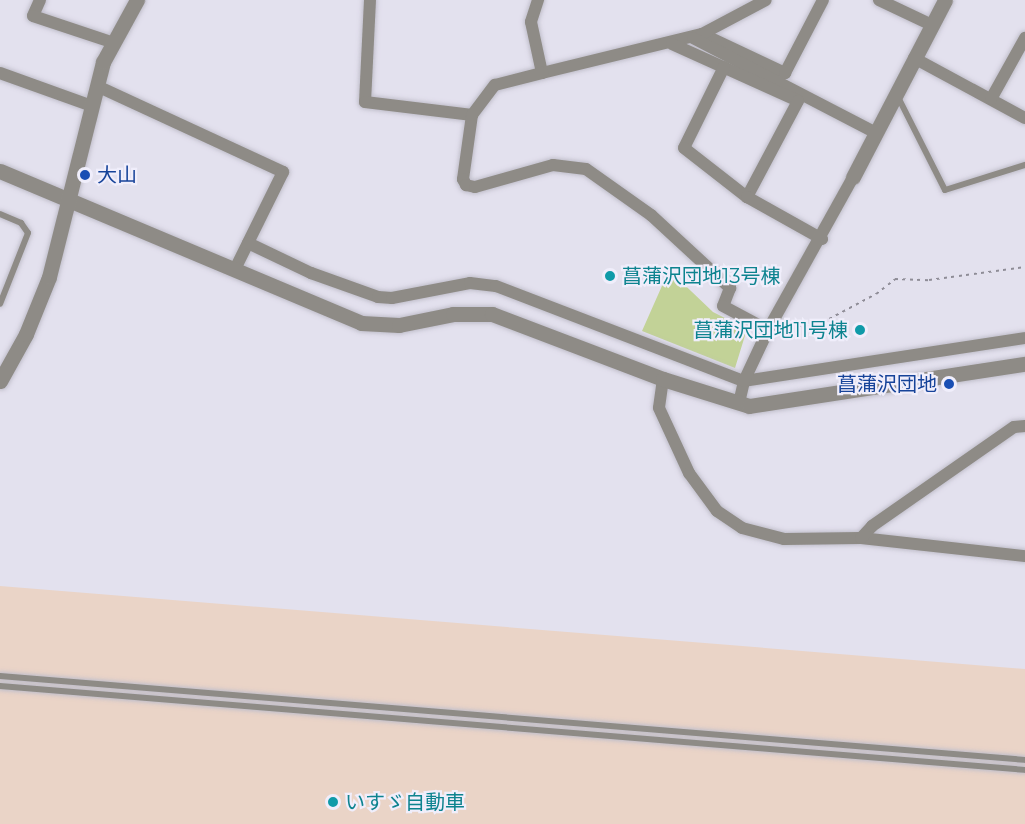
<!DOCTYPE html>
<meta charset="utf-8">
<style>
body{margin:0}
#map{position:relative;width:1025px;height:824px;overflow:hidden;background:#e3e1ee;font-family:Montserrat,"Noto Sans JP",sans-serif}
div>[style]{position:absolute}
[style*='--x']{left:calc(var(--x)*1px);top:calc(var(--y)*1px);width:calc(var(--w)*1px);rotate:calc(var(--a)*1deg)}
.industrial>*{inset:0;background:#ead4c7}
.green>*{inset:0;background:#c2d297}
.path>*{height:1.5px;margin-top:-0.75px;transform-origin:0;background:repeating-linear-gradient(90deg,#8f8d97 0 3px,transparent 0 7.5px)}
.roads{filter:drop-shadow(0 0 2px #c1bfcb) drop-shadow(0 0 2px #c1bfcb)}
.service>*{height:6px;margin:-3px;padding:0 3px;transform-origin:3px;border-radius:3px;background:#8e8b86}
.minor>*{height:12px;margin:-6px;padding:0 6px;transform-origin:6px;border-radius:6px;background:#8e8b86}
.tertiary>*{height:15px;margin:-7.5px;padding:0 7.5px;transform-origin:7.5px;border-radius:7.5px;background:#8e8b86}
.dots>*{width:16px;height:16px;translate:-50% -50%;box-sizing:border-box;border:3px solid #f0eefb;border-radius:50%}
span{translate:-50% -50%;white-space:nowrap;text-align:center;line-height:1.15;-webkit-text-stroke:4.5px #f0eefb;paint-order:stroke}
.transit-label{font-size:20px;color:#164399}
.left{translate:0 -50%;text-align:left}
.right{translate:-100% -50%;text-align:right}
.culture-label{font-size:20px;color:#0d838f}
</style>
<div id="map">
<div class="industrial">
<div style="clip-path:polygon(0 586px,1025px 669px,1025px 824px,0 824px)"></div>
</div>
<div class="green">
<div style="clip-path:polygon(669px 270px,713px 312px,747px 329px,735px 368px,642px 331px)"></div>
</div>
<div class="path">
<div style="--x:783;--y:326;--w:33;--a:0"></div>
<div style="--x:816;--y:326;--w:68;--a:-28.1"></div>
<div style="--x:876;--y:294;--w:24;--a:-38"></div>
<div style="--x:895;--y:279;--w:34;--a:2"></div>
<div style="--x:929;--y:280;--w:97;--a:-7.7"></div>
</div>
<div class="roads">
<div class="service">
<div style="--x:898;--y:97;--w:104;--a:63.2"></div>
<div style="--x:945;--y:190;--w:84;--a:-17.4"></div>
<div style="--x:0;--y:214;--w:23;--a:23"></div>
<div style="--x:21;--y:223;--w:12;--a:55"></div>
<div style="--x:28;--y:233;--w:76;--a:111.5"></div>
<div style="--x:0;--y:676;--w:1028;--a:4.68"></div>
<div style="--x:0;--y:686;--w:1028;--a:4.68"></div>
</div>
<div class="minor">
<div style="--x:40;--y:0;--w:17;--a:114"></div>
<div style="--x:33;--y:16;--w:82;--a:18.4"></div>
<div style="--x:370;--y:0;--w:102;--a:92.8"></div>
<div style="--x:365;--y:102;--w:108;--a:6.9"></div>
<div style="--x:472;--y:115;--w:65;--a:98"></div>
<div style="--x:463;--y:179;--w:7;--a:63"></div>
<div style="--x:466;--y:185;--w:9;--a:13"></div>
<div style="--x:475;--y:187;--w:81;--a:-15.8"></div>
<div style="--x:553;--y:165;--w:33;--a:7"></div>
<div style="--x:586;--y:169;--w:80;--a:35.3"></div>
<div style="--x:651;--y:215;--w:108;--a:42.7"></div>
<div style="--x:730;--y:288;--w:19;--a:111"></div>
<div style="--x:723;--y:306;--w:51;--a:28.1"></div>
<div style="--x:538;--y:0;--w:23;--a:108"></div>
<div style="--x:531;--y:22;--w:52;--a:77.8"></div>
<div style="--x:542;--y:73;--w:165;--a:-13.7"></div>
<div style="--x:702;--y:34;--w:92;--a:25.2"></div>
<div style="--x:785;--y:73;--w:82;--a:-62.5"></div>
<div style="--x:879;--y:0;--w:59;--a:25.3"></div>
<div style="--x:702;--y:34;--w:72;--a:-28"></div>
<div style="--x:693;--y:38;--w:206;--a:27.4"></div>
<div style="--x:672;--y:44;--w:138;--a:24.3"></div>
<div style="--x:798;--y:101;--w:109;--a:118"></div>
<div style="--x:914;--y:58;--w:126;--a:28.4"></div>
<div style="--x:724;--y:67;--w:90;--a:116.3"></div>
<div style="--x:684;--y:148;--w:80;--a:37.9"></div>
<div style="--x:747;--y:197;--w:86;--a:29.2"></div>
<div style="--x:0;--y:73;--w:98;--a:19.7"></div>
<div style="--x:97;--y:86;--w:205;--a:24.8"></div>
<div style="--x:283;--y:172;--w:110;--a:116.3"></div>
<div style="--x:991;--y:99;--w:70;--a:-60.9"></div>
<div style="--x:472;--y:115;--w:38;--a:-53"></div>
<div style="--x:495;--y:85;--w:49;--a:-14.3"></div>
<div style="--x:248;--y:243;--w:70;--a:25.5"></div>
<div style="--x:311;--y:273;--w:71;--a:19.7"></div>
<div style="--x:378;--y:297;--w:14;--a:4"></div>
<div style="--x:392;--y:298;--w:79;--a:-10.9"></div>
<div style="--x:470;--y:283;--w:26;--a:7"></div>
<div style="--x:496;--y:286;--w:266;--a:21"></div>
<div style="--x:744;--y:381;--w:284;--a:-8.7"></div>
<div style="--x:663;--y:379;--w:29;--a:98"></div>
<div style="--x:659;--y:408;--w:72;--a:65.2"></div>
<div style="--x:689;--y:473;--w:47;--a:53.6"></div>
<div style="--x:717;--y:511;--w:30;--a:34"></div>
<div style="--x:742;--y:528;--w:43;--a:14.7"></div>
<div style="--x:784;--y:539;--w:77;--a:-0.7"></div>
<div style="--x:861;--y:538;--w:165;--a:6.3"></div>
<div style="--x:739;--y:403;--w:23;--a:-77"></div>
<div style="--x:744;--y:381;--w:56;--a:-64.8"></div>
<div style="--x:768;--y:330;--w:175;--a:-60.9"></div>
<div style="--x:861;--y:538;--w:16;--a:-47"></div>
<div style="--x:872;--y:526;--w:173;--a:-34.9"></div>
<div style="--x:1014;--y:427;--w:11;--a:-5"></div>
</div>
<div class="tertiary">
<div style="--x:0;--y:171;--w:392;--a:22.8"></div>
<div style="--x:361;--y:323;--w:38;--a:3"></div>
<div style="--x:399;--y:325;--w:55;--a:-11.5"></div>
<div style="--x:453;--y:314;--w:39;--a:0"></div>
<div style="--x:492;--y:314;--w:183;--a:20.8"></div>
<div style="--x:663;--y:379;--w:90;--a:17.4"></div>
<div style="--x:749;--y:406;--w:279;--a:-8.7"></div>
<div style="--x:853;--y:177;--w:199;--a:-62.5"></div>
<div style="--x:0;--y:381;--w:54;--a:-61"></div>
<div style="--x:26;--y:334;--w:61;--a:-68"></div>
<div style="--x:49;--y:277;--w:222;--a:-75.9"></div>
<div style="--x:103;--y:62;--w:71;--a:-61.3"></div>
</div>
</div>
<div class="dots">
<div style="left:85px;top:175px;background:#1a4fb4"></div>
<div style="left:610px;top:276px;background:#0f9aa8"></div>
<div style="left:860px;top:330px;background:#0f9aa8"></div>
<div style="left:949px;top:384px;background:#1a4fb4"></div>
<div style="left:333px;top:802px;background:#0f9aa8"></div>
</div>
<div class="transit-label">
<span class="left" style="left:97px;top:175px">大山</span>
<span class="right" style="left:937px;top:384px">菖蒲沢団地</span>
</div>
<div class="culture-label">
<span class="left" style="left:622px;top:276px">菖蒲沢団地13号棟</span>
<span class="right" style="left:848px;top:330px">菖蒲沢団地11号棟</span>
<span class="left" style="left:345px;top:802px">いすゞ自動車</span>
</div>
</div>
